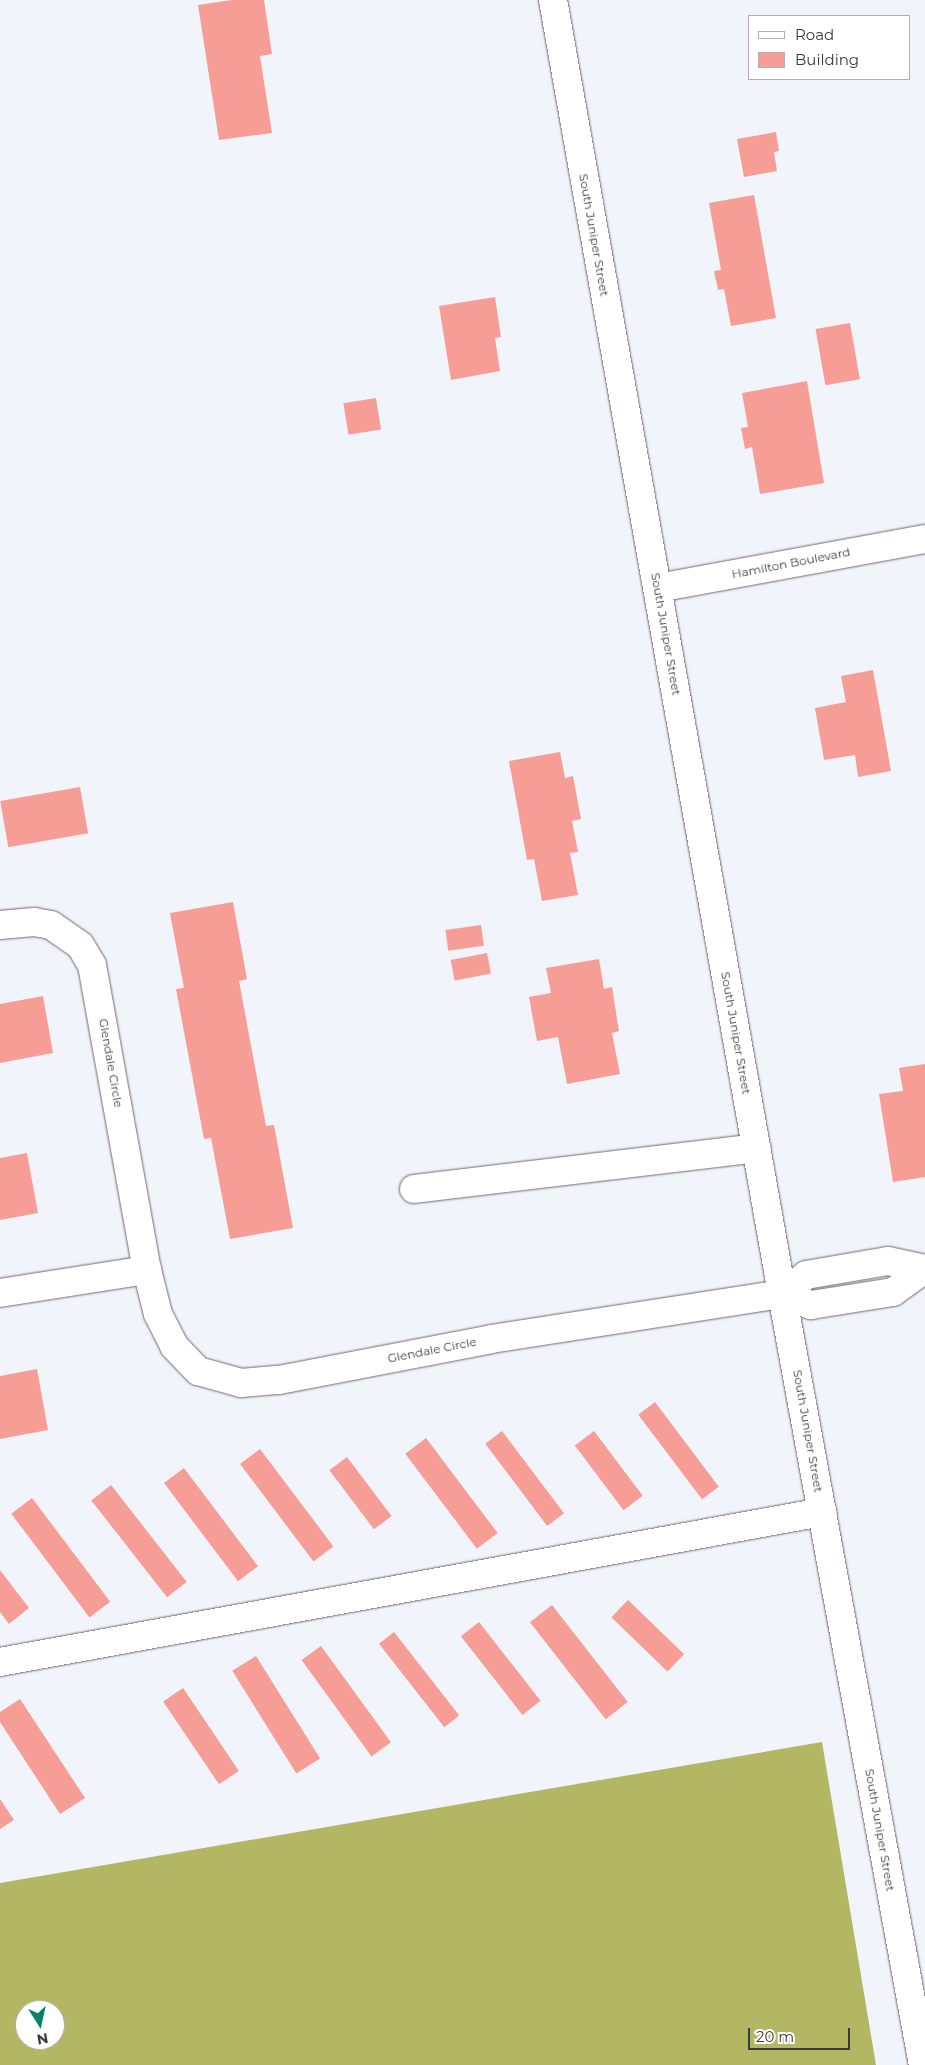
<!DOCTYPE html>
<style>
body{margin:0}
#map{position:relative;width:925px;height:2065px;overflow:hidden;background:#f2f4fc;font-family:Montserrat,sans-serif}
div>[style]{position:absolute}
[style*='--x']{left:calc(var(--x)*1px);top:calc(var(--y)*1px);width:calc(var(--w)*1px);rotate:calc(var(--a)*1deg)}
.forest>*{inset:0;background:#b3b763}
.building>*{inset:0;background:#f69d96;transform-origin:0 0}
.roads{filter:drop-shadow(0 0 1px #6a6b71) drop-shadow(0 0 1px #6a6b71)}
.minor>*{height:28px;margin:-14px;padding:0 14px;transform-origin:14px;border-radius:14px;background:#fff}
span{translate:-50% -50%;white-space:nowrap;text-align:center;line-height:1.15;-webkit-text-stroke:5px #fff;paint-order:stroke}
.street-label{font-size:12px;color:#393a3c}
.legend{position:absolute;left:748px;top:15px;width:162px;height:65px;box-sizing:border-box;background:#fff;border:1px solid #b0b0b1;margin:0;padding:6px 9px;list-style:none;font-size:15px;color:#393a3c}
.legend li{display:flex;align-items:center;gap:10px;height:25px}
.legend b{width:25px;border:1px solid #b0b0b1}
.north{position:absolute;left:15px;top:2000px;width:50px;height:50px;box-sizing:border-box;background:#fff;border:1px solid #b0b0b1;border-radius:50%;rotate:170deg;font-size:14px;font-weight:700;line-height:20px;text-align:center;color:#393a3c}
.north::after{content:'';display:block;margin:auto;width:18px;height:22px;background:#008568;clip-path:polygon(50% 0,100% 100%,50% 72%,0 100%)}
.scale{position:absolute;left:748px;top:2028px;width:102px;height:22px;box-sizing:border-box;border:2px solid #393a3c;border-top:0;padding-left:6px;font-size:15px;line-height:18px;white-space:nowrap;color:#393a3c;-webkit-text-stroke:4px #fff;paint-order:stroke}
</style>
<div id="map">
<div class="forest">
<div style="clip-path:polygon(evenodd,822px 1742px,876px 2065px,0 2065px,0 1883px,822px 1742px,25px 2010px,55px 2010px,55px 2040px,25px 2040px,25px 2010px)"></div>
</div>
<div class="building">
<div style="clip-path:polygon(232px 0,264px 0,272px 54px,260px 56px,272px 133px,219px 140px,198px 5px)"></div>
<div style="clip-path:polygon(776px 132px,779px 151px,774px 152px,777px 171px,744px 177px,737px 139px)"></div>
<div style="clip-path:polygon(754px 195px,776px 318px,731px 326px,724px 289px,718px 290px,714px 271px,721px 270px,709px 203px)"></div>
<div style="clip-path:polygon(495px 297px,501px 337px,495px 338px,500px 371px,451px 380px,439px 306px)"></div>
<div style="left:850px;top:323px;width:57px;height:35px;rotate:80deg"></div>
<div style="clip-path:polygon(807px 381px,824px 483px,760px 494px,752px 447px,745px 449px,741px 428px,748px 427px,742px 393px)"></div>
<div style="left:376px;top:398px;width:32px;height:33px;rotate:81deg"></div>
<div style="clip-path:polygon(873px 670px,891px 771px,858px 777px,855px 755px,824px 760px,815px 708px,846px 702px,841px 676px)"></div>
<div style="clip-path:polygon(560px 752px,565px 778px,573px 776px,581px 819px,572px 821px,578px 852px,570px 853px,578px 895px,542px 901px,534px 859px,527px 860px,509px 761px)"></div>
<div style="left:80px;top:787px;width:47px;height:81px;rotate:80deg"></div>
<div style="clip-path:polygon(233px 902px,247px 979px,239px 981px,266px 1126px,274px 1125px,293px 1228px,230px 1239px,211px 1138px,204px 1139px,176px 989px,184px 988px,170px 913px)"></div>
<div style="left:481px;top:925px;width:21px;height:36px;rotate:82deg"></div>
<div style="left:487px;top:953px;width:21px;height:37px;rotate:79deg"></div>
<div style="clip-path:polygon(599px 959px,604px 989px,612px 987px,619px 1031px,612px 1033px,620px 1074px,567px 1084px,558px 1037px,537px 1041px,529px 997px,551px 993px,546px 968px)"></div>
<div style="clip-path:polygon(43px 996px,53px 1053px,0 1063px,0 1004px)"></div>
<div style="clip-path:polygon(925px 1064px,925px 1177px,893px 1182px,879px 1094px,903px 1091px,899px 1068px)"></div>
<div style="clip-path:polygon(27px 1153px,38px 1213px,0 1220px,0 1158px)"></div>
<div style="clip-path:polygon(37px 1369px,48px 1430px,0 1439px,0 1376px)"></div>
<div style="left:655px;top:1402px;width:106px;height:21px;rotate:53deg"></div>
<div style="left:502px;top:1431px;width:103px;height:21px;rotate:53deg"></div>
<div style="left:594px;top:1431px;width:81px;height:24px;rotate:53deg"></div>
<div style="left:426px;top:1438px;width:119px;height:26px;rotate:53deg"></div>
<div style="left:260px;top:1449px;width:122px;height:25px;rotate:53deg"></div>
<div style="left:347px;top:1457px;width:74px;height:22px;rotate:53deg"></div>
<div style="left:184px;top:1468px;width:123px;height:25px;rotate:53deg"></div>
<div style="left:111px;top:1485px;width:123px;height:25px;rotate:52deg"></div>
<div style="left:32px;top:1498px;width:130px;height:26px;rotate:53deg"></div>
<div style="clip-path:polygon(0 1570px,29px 1608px,9px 1624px,0 1612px)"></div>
<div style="left:628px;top:1600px;width:78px;height:24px;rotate:44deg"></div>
<div style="left:552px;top:1605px;width:123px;height:28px;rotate:52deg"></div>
<div style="left:479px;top:1622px;width:100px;height:23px;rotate:52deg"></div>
<div style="left:394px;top:1632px;width:106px;height:19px;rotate:52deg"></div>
<div style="left:321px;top:1646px;width:119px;height:24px;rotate:54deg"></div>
<div style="left:256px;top:1656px;width:121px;height:28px;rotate:58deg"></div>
<div style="left:183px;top:1688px;width:100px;height:24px;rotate:56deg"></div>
<div style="clip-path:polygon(20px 1699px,85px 1798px,60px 1814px,0 1722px,0 1712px)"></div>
<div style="clip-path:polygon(0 1799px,14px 1820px,0 1829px)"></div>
</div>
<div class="roads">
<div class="minor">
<div style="--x:553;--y:0;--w:1314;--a:79.96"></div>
<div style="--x:782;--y:1294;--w:784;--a:79.64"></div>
<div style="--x:658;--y:588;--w:271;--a:-10.4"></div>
<div style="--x:0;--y:925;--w:34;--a:-5"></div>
<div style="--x:34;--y:922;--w:17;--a:10"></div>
<div style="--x:51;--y:925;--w:35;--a:35"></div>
<div style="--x:80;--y:945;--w:23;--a:59"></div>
<div style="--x:92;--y:965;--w:310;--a:79.8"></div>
<div style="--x:147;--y:1270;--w:45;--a:76"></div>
<div style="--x:158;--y:1314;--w:36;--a:63"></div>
<div style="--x:174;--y:1346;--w:35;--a:46"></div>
<div style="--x:198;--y:1371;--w:45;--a:15.6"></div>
<div style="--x:241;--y:1383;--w:38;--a:-5"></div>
<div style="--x:279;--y:1380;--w:216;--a:-10.9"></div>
<div style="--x:491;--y:1339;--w:294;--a:-8.8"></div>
<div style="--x:782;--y:1294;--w:31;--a:-38"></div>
<div style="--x:806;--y:1275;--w:83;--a:-9.7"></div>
<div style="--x:888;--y:1261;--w:38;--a:12"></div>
<div style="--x:414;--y:1189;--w:345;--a:-6.8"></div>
<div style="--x:0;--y:1293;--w:149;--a:-8.9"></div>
<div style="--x:782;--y:1294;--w:31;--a:21"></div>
<div style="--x:811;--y:1305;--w:83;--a:-9"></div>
<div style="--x:893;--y:1292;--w:39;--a:-36"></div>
<div style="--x:0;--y:1662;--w:836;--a:-10.34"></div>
</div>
</div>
<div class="street-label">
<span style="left:594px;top:235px;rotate:80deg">South Juniper Street</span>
<span style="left:791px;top:563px;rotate:-11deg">Hamilton Boulevard</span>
<span style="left:666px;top:634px;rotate:80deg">South Juniper Street</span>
<span style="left:736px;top:1033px;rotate:80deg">South Juniper Street</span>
<span style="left:111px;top:1063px;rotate:80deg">Glendale Circle</span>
<span style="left:432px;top:1350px;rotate:-11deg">Glendale Circle</span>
<span style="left:808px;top:1431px;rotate:80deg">South Juniper Street</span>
<span style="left:880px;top:1830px;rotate:80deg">South Juniper Street</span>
</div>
<ul class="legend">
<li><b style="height:6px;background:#fff"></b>Road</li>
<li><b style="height:14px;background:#f69d96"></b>Building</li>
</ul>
<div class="north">N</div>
<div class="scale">20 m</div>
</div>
